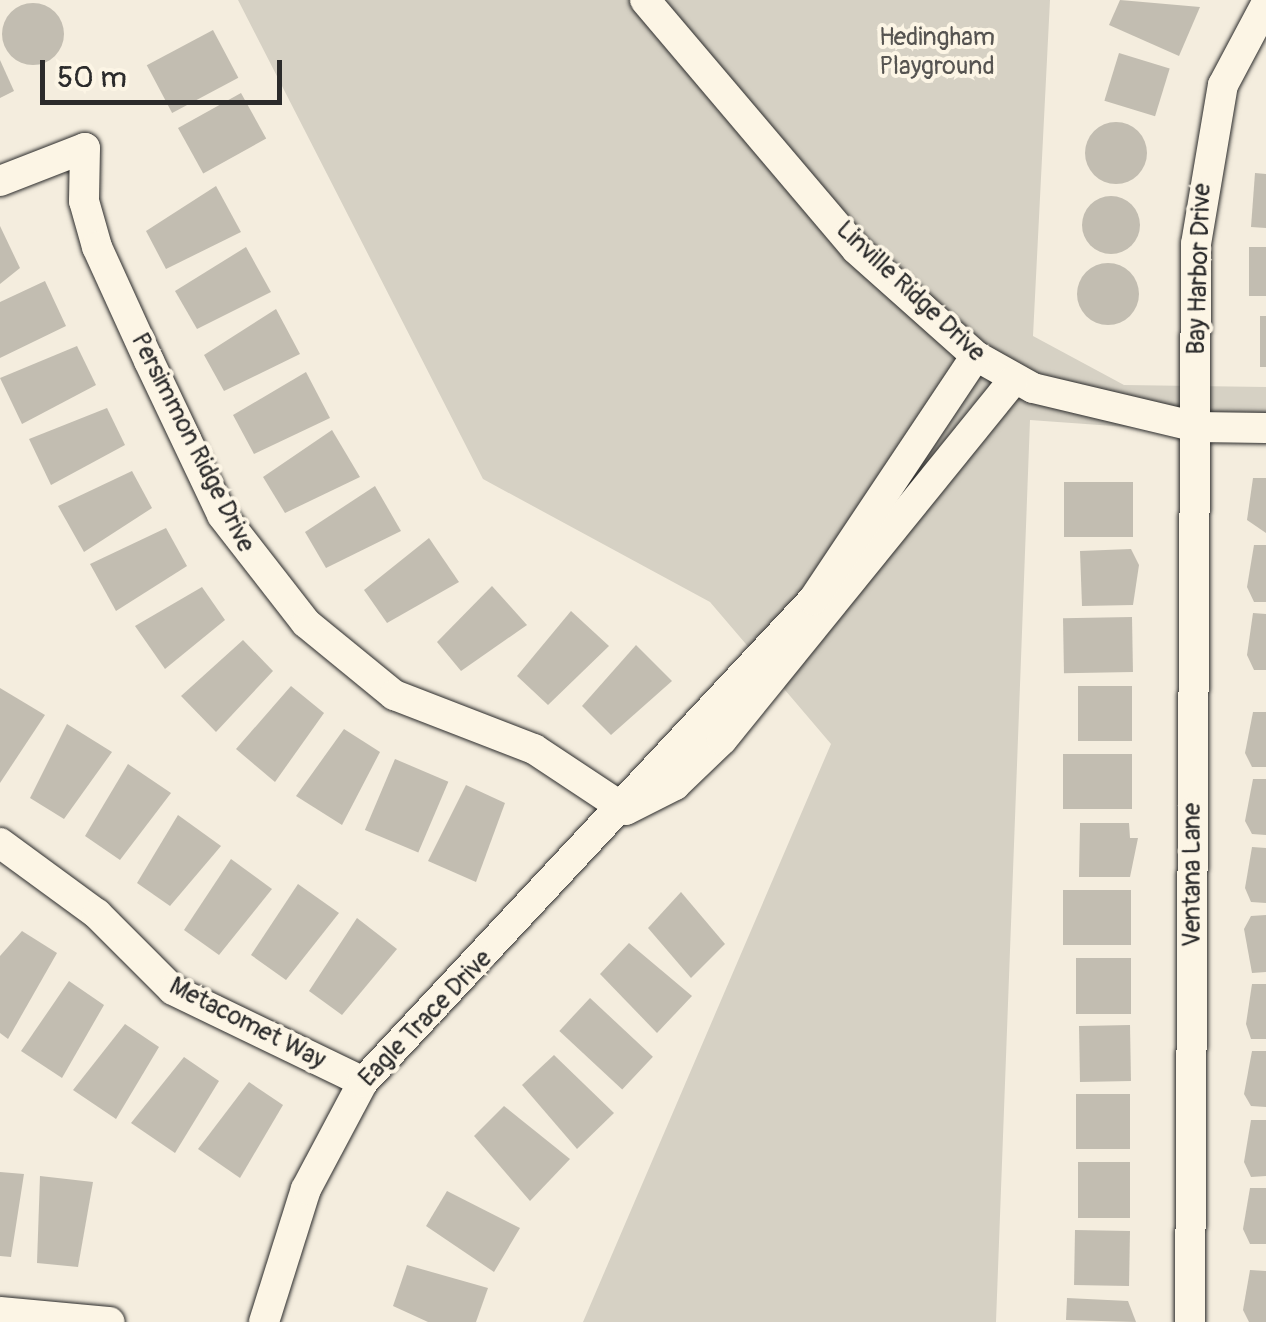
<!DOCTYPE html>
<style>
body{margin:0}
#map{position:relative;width:1266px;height:1322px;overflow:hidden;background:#f4edde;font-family:Pangolin,sans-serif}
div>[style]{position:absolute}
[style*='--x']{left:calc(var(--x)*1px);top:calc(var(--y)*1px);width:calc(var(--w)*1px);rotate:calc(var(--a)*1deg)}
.green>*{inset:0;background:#d6d1c4}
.building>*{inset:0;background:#c2bdb1;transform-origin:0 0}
.round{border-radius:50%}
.roads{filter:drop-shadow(0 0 2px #2b2b2b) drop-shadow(0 0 2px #2b2b2b)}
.minor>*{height:30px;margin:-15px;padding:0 15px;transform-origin:15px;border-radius:15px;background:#fcf5e5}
span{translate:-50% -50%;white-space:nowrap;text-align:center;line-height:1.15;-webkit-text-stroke:8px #fcf5e5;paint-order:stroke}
.park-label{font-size:25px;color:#565451}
.street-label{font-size:25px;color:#2b2b2b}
.scale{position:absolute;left:40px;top:60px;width:242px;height:45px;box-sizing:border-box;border:5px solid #2b2b2b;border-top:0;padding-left:12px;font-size:30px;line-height:35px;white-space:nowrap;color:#2b2b2b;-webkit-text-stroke:8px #fcf5e5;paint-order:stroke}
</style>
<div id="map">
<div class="green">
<div style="clip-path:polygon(238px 0,1050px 0,1033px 336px,1124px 385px,1266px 387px,1266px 437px,1030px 420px,996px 1322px,583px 1322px,831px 744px,710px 602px,483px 479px)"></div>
</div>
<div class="building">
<div style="clip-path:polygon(1120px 0,1200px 7px,1179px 56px,1109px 25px)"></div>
<div class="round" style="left:2px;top:3px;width:62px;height:62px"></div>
<div style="left:213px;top:30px;width:54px;height:75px;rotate:62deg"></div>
<div style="left:1119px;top:53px;width:53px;height:50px;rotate:17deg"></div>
<div style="clip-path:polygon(0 60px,14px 91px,0 98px)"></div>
<div style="left:241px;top:93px;width:52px;height:72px;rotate:61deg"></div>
<div class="round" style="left:1085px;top:122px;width:62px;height:62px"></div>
<div style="clip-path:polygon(1255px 173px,1266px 174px,1266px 228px,1251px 227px)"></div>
<div style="clip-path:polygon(216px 186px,241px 232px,166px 269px,146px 231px)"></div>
<div class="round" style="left:1082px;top:196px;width:58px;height:58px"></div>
<div style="clip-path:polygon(0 226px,20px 268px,0 284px)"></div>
<div style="clip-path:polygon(246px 247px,271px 292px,197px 329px,175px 291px)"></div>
<div style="left:1249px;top:247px;width:17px;height:49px"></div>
<div class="round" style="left:1077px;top:263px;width:62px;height:62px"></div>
<div style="clip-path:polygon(45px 281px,66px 326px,0 358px,0 302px)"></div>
<div style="clip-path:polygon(276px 309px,300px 354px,224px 391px,204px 355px)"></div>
<div style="left:1260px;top:316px;width:6px;height:51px"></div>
<div style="clip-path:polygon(77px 346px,96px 385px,22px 424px,0 378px)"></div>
<div style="clip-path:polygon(306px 372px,330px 418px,254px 454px,233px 415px)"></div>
<div style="clip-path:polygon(107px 408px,125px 445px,51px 485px,29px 439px)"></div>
<div style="clip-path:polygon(332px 430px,360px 477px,285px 513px,263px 477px)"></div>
<div style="clip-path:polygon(132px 471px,152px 508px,84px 552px,58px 506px)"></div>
<div style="clip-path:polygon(1253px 478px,1266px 478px,1266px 533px,1247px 520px)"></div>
<div style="left:1064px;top:482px;width:69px;height:55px"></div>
<div style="clip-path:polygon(375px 486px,401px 531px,326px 568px,305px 532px)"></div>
<div style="clip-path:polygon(166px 528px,187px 566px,116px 611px,90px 564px)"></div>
<div style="clip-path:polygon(429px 538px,459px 582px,387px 623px,364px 590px)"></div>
<div style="clip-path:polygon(1254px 545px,1266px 545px,1266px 602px,1254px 602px,1247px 587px)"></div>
<div style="clip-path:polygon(1131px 549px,1139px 565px,1133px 605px,1082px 606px,1080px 551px)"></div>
<div style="clip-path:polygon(492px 586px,527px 625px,461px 671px,437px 642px)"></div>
<div style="clip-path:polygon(202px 587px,225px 620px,165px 669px,135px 626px)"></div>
<div style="clip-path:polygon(571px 611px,609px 646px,548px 705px,517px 676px)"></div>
<div style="clip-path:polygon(1253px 613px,1266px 614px,1266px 670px,1254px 670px,1247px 655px)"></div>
<div style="left:1132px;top:617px;width:55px;height:69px;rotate:89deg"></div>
<div style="clip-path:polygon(243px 640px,273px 671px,216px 732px,181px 696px)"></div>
<div style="clip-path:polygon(636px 645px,672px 681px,611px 735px,582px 706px)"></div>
<div style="clip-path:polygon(291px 686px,324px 713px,275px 782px,236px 749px)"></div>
<div style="left:1078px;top:686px;width:54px;height:55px"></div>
<div style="clip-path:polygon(0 688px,45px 715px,0 783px)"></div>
<div style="clip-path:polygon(1253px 712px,1266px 712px,1266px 767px,1252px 767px,1245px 753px)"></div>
<div style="clip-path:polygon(67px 724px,112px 752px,64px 819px,30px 798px)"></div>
<div style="clip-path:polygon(344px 729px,380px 752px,342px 825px,296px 796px)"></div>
<div style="left:1063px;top:754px;width:69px;height:55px"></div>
<div style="left:395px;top:759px;width:58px;height:77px;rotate:23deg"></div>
<div style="clip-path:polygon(128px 764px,171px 793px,120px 860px,85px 836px)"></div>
<div style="clip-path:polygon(1253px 779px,1266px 779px,1266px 835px,1252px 834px,1245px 821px)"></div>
<div style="clip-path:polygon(466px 785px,505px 803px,476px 882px,428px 861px)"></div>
<div style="clip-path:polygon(178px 815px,221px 846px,170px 906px,137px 883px)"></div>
<div style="clip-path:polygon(1080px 823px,1129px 823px,1130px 838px,1138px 838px,1130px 877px,1079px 877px)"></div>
<div style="clip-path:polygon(1252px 847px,1266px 848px,1266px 903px,1251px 902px,1245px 888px)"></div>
<div style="clip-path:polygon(231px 859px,272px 889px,219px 955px,184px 930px)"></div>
<div style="clip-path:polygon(298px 884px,339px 913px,286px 980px,251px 955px)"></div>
<div style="left:1063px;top:890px;width:68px;height:55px"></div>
<div style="clip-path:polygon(681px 892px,725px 944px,691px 978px,648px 928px)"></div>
<div style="clip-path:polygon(1266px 915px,1266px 972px,1252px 973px,1244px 929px,1251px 916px)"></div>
<div style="clip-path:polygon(357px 918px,397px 949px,342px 1015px,309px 991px)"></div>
<div style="clip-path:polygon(22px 931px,57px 953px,8px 1039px,0 1033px,0 956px)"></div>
<div style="clip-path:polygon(629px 943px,692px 996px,657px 1033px,600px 974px)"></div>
<div style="left:1076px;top:958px;width:55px;height:56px"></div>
<div style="clip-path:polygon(69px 981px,104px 1005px,62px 1078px,21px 1051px)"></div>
<div style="clip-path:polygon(1252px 984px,1266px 984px,1266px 1039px,1251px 1039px,1246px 1024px)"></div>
<div style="left:590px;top:998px;width:86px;height:45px;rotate:43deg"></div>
<div style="clip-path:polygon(125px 1024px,159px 1047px,116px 1119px,73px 1090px)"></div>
<div style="left:1130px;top:1025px;width:56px;height:51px;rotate:89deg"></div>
<div style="clip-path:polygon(1252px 1051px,1266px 1051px,1266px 1107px,1251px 1106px,1244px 1094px)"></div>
<div style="clip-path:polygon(554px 1055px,614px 1113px,577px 1149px,522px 1085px)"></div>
<div style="clip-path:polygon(184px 1057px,219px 1081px,175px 1153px,131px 1123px)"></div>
<div style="clip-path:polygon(249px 1082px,283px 1105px,240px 1178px,198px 1149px)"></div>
<div style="left:1076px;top:1094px;width:54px;height:55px"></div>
<div style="clip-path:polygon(504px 1106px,570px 1159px,530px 1201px,474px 1136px)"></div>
<div style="clip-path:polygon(1251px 1120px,1266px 1120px,1266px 1176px,1251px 1177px,1244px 1162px)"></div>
<div style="left:1078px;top:1162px;width:52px;height:56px"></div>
<div style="clip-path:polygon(0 1172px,24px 1174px,11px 1257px,0 1256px)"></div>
<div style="clip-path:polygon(40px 1176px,93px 1182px,78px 1267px,37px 1263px)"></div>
<div style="clip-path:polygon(1250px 1188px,1266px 1188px,1266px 1244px,1250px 1244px,1243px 1229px)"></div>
<div style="clip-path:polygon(447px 1191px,520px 1228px,494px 1272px,426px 1226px)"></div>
<div style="left:1075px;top:1230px;width:55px;height:55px;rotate:1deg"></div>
<div style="clip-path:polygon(407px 1265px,488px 1288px,476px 1322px,428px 1322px,393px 1306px)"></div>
<div style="clip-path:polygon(1250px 1270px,1266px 1271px,1266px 1322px,1249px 1322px,1243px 1310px)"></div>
<div style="clip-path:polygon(1067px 1298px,1128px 1301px,1136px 1322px,1066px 1320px)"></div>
</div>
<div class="roads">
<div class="minor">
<div style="--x:645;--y:0;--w:326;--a:49.7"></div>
<div style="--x:856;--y:249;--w:161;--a:41.7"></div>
<div style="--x:976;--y:356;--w:65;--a:29.3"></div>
<div style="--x:1033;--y:388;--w:169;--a:13.4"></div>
<div style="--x:1197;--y:427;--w:69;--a:0.8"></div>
<div style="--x:0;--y:181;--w:91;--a:-21.2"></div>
<div style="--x:85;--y:148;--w:53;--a:91.1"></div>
<div style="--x:84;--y:201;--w:48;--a:74.2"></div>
<div style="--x:97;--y:247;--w:125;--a:65.5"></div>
<div style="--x:149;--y:361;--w:170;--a:64.6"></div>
<div style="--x:222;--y:515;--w:137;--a:52.1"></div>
<div style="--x:306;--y:623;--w:114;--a:39.3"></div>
<div style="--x:394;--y:695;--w:150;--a:21.1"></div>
<div style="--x:534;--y:749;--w:110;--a:33.5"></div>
<div style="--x:626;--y:810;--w:55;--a:-27"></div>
<div style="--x:675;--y:785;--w:65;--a:-43.8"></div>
<div style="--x:722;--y:740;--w:462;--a:-51"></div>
<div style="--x:0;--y:843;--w:120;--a:36.2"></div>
<div style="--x:97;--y:914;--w:107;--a:45"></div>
<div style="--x:173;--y:990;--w:211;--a:25.8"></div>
<div style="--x:0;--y:1312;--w:110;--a:5.2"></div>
<div style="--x:264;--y:1322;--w:139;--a:-72.5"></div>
<div style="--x:306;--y:1189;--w:121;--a:-62"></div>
<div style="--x:363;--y:1082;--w:659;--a:-46.97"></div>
<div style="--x:813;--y:600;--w:293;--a:-56.3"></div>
<div style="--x:1190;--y:1322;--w:1078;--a:-89.68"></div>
<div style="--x:1196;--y:244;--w:161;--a:-80.4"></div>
<div style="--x:1223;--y:85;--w:92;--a:-62"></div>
</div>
</div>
<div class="park-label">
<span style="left:937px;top:53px">Hedingham<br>Playground</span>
</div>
<div class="street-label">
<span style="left:1200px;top:269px;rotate:-88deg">Bay Harbor Drive</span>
<span style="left:910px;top:292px;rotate:43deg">Linville Ridge Drive</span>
<span style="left:192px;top:443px;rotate:63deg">Persimmon Ridge Drive</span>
<span style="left:1193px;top:875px;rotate:-90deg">Ventana Lane</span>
<span style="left:426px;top:1019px;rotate:-46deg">Eagle Trace Drive</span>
<span style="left:247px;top:1024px;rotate:27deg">Metacomet Way</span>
</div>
<div class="scale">50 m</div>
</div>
